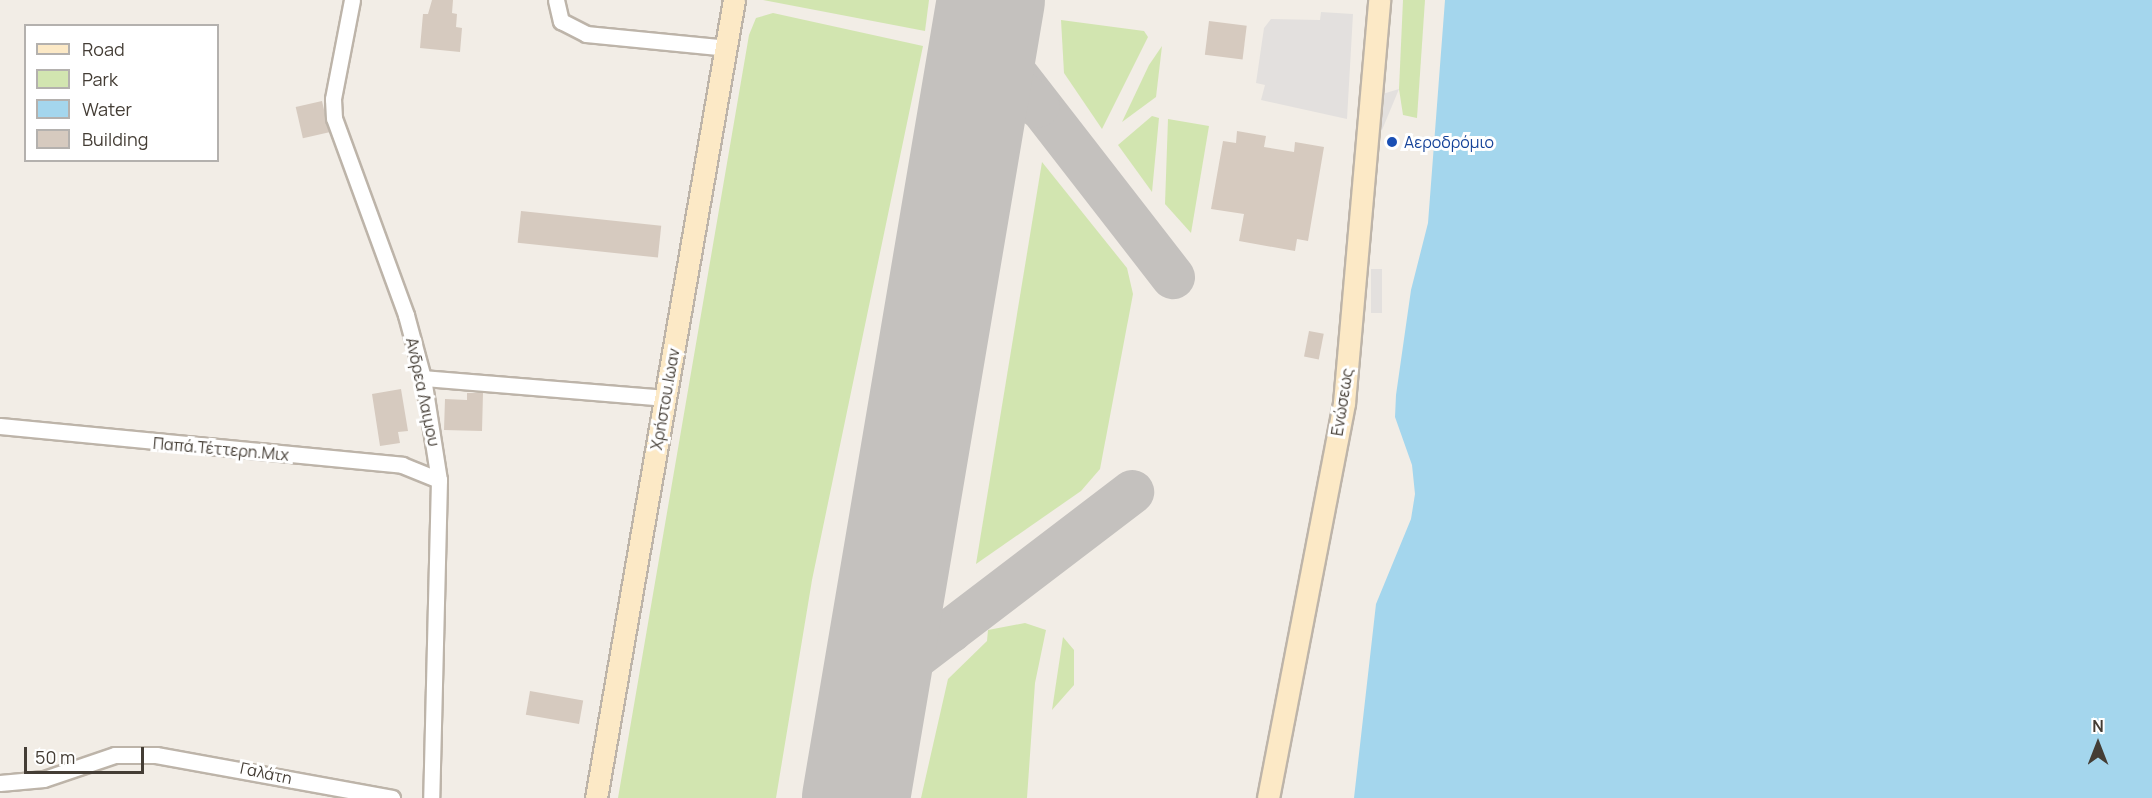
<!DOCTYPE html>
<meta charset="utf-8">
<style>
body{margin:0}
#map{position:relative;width:2152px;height:798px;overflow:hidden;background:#f2ede6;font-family:Manrope,sans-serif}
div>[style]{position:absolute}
.green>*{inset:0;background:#d2e5b0}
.parking>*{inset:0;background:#e3e0de;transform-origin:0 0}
.water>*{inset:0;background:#a4d6ed}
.taxiway>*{height:44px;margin:-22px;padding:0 22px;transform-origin:22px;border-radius:22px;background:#c4c1be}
.runway>*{height:108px;margin:-54px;padding:0 54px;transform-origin:54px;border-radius:54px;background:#c4c1be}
.building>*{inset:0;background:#d6cabf;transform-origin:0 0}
.roads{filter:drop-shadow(2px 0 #bdb4a9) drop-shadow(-2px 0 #bdb4a9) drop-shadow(0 2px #bdb4a9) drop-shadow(0 -2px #bdb4a9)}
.street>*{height:15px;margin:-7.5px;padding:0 7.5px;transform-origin:7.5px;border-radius:7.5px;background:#fff}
.secondary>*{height:21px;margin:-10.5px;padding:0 10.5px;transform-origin:10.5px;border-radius:10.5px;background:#fce9c6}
.dots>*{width:16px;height:16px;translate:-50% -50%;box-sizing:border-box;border:3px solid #fff;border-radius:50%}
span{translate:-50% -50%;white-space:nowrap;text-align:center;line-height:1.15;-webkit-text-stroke:6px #fff;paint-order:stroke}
.transit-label{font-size:16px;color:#164399}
.left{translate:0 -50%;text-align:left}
.street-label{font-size:16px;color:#443d35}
.legend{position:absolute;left:24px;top:24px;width:195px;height:138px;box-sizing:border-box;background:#fff;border:2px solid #b4b1ae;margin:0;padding:8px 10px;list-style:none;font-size:18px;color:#443d35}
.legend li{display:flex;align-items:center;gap:12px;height:30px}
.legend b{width:30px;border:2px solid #b4b1ae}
.north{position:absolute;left:2068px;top:714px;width:60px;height:60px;-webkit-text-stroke:4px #fff;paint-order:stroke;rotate:0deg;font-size:16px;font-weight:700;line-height:24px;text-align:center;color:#443d35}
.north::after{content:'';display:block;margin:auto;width:21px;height:27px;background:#443d35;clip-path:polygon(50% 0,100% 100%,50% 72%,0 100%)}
.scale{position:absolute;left:24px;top:747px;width:120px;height:27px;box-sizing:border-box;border:3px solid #443d35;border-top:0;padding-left:8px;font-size:18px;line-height:21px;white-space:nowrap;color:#443d35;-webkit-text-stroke:4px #fff;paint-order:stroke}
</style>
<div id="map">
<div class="green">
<div style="clip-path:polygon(763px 0,929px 0,925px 31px)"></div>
<div style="clip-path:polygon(1403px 0,1425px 0,1417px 118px,1403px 115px,1399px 89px)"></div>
<div style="clip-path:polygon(773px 13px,923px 46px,812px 580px,776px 798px,618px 798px,749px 35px,756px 18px)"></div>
<div style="clip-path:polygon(1061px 20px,1144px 31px,1148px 37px,1102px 129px,1064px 73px)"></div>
<div style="clip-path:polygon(1162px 46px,1156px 97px,1122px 122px,1149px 65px)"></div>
<div style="clip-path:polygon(1152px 116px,1159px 118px,1152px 192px,1118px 145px)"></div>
<div style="clip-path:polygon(1168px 119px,1209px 126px,1191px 233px,1165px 204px)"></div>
<div style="clip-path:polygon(1042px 162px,1127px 268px,1133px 294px,1100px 469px,1081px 491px,976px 564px)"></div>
<div style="clip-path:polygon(1025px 623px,1046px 630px,1035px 683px,1027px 798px,921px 798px,948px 679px,987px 641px,988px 630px)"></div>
<div style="clip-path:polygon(1063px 637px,1074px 650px,1074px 685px,1052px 710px)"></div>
</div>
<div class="parking">
<div style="clip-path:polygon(1321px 12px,1353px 14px,1347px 119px,1261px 100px,1265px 85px,1256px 83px,1264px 28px,1271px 19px,1320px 20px)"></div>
<div style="clip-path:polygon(1399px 89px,1382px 130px,1374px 129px,1376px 96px)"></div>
<div style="left:1371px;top:269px;width:11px;height:44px"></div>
</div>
<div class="water">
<div style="clip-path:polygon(1445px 0,2152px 0,2152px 798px,1354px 798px,1376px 604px,1411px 519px,1415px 494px,1412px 465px,1395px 417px,1396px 395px,1411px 290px,1428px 223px)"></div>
</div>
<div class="taxiway">
<div style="left:990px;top:4px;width:38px;rotate:83deg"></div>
<div style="left:995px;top:42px;width:29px;rotate:59deg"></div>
<div style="left:1010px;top:67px;width:266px;rotate:52.2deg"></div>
<div style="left:972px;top:108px;width:24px;rotate:-35deg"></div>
<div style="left:992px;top:94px;width:15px;rotate:-11deg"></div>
<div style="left:1007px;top:91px;width:14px;rotate:8deg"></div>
<div style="left:1021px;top:93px;width:21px;rotate:37deg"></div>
<div style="left:890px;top:596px;width:20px;rotate:90deg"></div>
<div style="left:890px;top:616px;width:24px;rotate:54deg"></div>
<div style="left:904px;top:635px;width:17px;rotate:21deg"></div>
<div style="left:920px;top:641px;width:32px;rotate:-18deg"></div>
<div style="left:872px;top:700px;width:42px;rotate:-47.9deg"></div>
<div style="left:900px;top:669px;width:292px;rotate:-37.3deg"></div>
</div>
<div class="runway">
<div style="left:856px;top:798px;width:809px;rotate:-80.4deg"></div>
</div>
<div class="building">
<div style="clip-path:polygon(432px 0,453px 0,452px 13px,457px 14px,456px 27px,462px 28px,460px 52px,420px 48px,423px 14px,428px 14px)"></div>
<div style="left:1209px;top:21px;width:38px;height:34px;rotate:7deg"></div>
<div style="left:322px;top:101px;width:32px;height:27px;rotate:77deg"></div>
<div style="clip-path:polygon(1237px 131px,1266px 136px,1264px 147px,1294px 152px,1295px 142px,1324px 147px,1308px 241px,1297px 239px,1295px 251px,1239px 241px,1244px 214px,1211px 209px,1223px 141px,1236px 143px)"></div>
<div style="left:521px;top:211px;width:141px;height:32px;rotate:6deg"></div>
<div style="left:1309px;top:331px;width:15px;height:26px;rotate:11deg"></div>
<div style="clip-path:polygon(401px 389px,408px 431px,398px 432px,400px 443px,380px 446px,372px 394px)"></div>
<div style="clip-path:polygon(467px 393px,483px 393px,482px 431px,444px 430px,445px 399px,467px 400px)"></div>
<div style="left:530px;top:691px;width:54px;height:24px;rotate:10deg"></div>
</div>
<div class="roads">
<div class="street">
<div style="left:352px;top:0;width:101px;rotate:100.9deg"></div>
<div style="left:333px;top:99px;width:19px;rotate:87deg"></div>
<div style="left:334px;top:118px;width:210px;rotate:69.9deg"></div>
<div style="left:406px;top:315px;width:65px;rotate:74.9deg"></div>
<div style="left:423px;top:378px;width:103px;rotate:81.1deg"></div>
<div style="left:439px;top:480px;width:318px;rotate:91.4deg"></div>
<div style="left:556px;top:0;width:22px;rotate:77deg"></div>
<div style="left:561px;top:21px;width:28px;rotate:27deg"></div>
<div style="left:586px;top:34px;width:143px;rotate:5.6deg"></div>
<div style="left:423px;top:378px;width:243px;rotate:4.7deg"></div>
<div style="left:0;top:426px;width:404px;rotate:5.5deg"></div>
<div style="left:402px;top:465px;width:40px;rotate:22deg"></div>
<div style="left:0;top:783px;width:44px;rotate:-5.2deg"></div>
<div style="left:44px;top:779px;width:75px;rotate:-18.7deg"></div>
<div style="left:115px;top:755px;width:41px"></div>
<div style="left:156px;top:755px;width:240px;rotate:10.3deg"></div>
</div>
<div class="secondary">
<div style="left:596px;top:798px;width:810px;rotate:-80.19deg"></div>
<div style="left:1268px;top:798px;width:402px;rotate:-79.1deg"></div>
<div style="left:1344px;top:403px;width:405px;rotate:-85deg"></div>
</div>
</div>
<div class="dots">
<div style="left:1392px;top:142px;background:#1a4fb4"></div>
</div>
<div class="transit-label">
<span class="left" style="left:1404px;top:142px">Αεροδρόμιο</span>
</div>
<div class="street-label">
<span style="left:423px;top:392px;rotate:78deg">Ανδρεα Λαιμου</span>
<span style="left:665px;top:399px;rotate:-80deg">Χρήστου.Ιωαν</span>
<span style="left:1342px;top:402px;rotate:-81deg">Ενώσεως</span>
<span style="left:221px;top:449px;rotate:5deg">Παπά.Τέττερη.Μιχ</span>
<span style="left:266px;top:773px;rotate:12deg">Γαλάτη</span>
</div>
<ul class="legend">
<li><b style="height:8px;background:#fce9c6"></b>Road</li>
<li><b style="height:16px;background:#d2e5b0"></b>Park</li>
<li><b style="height:16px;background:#a4d6ed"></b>Water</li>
<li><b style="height:16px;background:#d6cabf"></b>Building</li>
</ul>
<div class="north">N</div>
<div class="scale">50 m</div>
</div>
